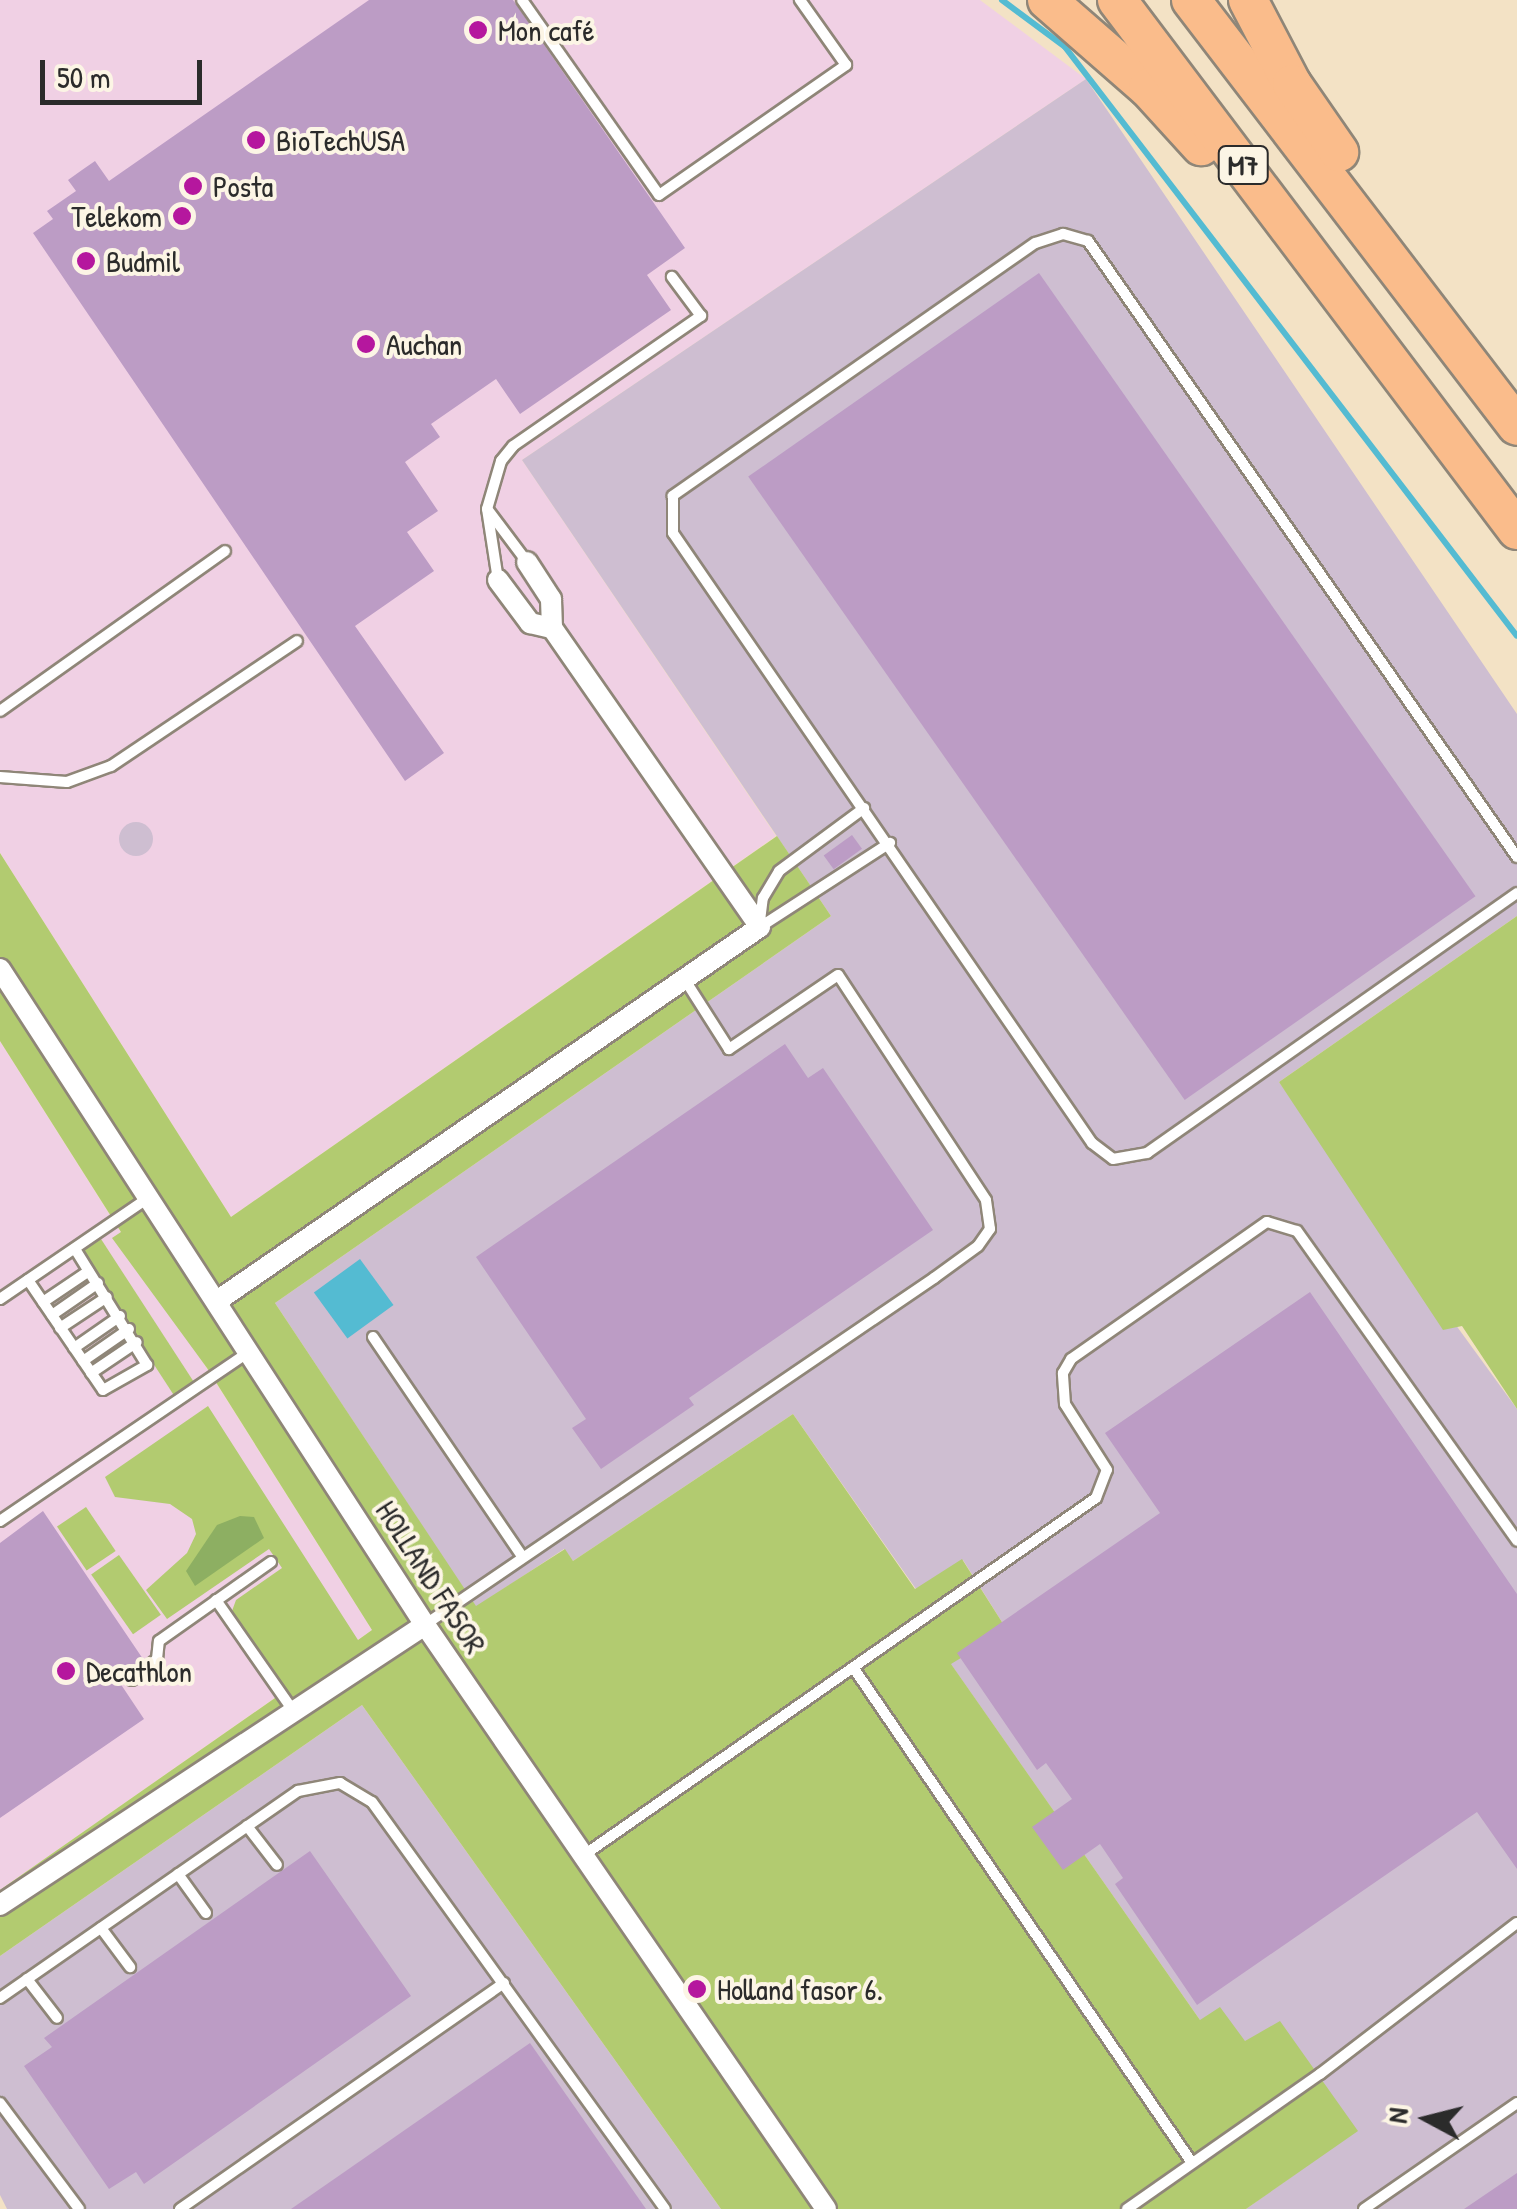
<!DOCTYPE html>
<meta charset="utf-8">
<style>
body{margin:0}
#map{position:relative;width:1517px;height:2209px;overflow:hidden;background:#f3e2c5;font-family:"Patrick Hand",sans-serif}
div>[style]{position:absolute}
.built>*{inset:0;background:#f0d0e4}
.industrial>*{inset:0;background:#cebed1}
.round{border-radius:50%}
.green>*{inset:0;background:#b2cb70;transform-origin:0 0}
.forest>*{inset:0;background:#8daf62}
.water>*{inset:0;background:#54bbd2;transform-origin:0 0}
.stream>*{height:6px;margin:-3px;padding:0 3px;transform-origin:3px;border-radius:3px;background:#54bbd2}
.building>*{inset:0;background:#bc9cc5;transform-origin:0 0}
.roads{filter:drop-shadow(2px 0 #8f8678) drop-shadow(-2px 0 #8f8678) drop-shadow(0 2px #8f8678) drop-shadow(0 -2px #8f8678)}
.service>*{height:10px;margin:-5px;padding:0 5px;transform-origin:5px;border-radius:5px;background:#fff}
.minor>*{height:20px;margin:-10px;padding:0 10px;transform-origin:10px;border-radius:10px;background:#fff}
.motorway>*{height:38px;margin:-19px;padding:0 19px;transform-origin:19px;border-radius:19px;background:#fabc8b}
.dots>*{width:28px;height:28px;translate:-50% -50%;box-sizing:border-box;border:5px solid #fcf5e5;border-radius:50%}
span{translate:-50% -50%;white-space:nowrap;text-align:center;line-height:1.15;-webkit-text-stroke:8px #fcf5e5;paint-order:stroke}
.shield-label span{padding:2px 8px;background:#fcf5e5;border:2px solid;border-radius:8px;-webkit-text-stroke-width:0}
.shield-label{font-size:28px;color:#2b2b2b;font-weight:700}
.poi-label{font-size:30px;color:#2b2b2b}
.left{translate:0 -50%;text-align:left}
.right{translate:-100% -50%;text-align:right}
.street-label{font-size:30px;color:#2b2b2b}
.north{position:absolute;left:1377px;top:2069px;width:100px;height:100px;-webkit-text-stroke:8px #fcf5e5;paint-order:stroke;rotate:277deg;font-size:28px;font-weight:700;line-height:40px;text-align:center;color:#2b2b2b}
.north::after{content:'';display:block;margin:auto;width:35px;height:45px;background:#2b2b2b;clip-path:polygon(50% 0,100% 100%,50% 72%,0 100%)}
.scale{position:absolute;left:40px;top:60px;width:162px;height:45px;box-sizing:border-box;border:5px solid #2b2b2b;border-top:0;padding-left:12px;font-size:30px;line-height:35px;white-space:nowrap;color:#2b2b2b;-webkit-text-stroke:8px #fcf5e5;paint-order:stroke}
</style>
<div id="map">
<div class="built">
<div style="clip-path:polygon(0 0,980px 0,1086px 79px,522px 460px,776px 836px,231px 1217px,0 853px)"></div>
<div style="clip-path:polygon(0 1041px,372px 1630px,0 1890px)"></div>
</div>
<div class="industrial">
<div style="clip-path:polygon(1086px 79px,1517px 714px,1517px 916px,1279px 1082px,1517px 1409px,1517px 2209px,1246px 2209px,1357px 2130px,1245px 2041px,1200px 2020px,950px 1663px,1007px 1630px,963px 1560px,916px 1589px,793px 1414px,573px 1561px,564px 1549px,476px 1607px,275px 1303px,831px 916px,522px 460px)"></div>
<div class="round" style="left:119px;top:822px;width:34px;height:34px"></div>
<div style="clip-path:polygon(362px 1705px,721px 2209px,7px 2209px,0 2195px,0 1956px)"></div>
</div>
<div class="green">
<div style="clip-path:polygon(777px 836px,831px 916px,275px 1303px,476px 1606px,565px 1549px,573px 1561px,793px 1414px,915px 1589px,962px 1559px,1007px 1630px,951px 1664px,1200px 2020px,1220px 2007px,1245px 2041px,1280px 2021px,1358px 2131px,1246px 2209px,721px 2209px,362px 1705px,0 1956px,0 1890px,285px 1691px,232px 1611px,236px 1600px,282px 1568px,269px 1549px,167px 1619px,146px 1590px,187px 1553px,196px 1534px,192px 1519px,170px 1504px,115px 1497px,105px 1477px,208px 1406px,358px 1640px,372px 1630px,207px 1368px,112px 1238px,121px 1232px,0 1041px,0 853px,231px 1217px)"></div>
<div style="clip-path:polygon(1517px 916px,1517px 1409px,1462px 1326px,1443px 1330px,1279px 1082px)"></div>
<div style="left:101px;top:1239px;width:172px;height:24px;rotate:57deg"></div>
<div style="left:86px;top:1507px;width:53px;height:35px;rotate:56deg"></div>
<div style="left:119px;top:1555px;width:73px;height:34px;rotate:55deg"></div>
</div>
<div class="forest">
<div style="clip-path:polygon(240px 1516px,254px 1517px,264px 1538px,195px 1586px,186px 1571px,217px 1525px)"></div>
</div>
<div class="water">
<div style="left:360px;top:1259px;width:57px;height:57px;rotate:54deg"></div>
</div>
<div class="stream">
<div style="left:1002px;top:0;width:79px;rotate:36.7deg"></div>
<div style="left:1065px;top:47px;width:742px;rotate:52.5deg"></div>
</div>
<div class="building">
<div style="clip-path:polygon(369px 0,513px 0,685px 248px,647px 275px,671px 310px,520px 414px,496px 379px,431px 424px,440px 437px,405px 462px,438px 511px,407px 532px,434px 571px,355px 626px,444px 753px,405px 781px,33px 233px,53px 219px,47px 211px,76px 191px,68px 180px,82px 170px,95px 161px,109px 181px)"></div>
<div style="left:1039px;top:273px;width:761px;height:355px;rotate:55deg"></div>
<div style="left:852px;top:835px;width:17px;height:35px;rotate:54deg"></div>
<div style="clip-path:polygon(785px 1044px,808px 1078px,823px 1068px,933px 1230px,689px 1398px,694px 1405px,601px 1469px,572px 1428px,586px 1419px,476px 1257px)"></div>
<div style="clip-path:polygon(1310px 1292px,1517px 1594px,1517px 1869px,1477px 1812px,1197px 2005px,1115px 1884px,1123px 1878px,1100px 1844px,1063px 1870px,1032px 1827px,1072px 1799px,1046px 1763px,1037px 1770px,957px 1653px,1160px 1513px,1105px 1433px)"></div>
<div style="clip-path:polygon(43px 1511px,143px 1659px,118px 1680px,144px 1719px,0 1818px,0 1543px)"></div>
<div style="clip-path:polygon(310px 1851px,411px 1996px,144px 2184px,136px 2172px,109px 2189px,24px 2066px,52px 2047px,44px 2038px)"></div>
<div style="clip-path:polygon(530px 2043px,646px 2209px,291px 2209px)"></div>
<div style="clip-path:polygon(1517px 2173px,1517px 2209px,1464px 2209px)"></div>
</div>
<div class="roads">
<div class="service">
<div style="left:522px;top:0;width:238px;rotate:54.9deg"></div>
<div style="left:659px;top:195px;width:228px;rotate:-34.8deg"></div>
<div style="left:846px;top:65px;width:80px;rotate:-125.3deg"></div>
<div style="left:488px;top:510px;width:65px;rotate:53.1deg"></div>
<div style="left:498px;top:580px;width:72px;rotate:-98.8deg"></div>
<div style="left:487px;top:509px;width:50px;rotate:-73.7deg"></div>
<div style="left:501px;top:461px;width:19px;rotate:-51deg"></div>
<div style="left:513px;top:446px;width:229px;rotate:-34.7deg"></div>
<div style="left:701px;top:316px;width:49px;rotate:-126.6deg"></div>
<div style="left:0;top:711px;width:276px;rotate:-35.4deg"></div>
<div style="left:0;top:777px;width:67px;rotate:4.3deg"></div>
<div style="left:67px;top:782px;width:47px;rotate:-20deg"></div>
<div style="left:111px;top:766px;width:224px;rotate:-33.9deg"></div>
<div style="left:1517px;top:857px;width:751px;rotate:-124.85deg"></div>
<div style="left:1088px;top:241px;width:26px;rotate:-164deg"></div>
<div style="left:1063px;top:234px;width:29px;rotate:162deg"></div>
<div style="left:1035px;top:243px;width:442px;rotate:145.1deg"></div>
<div style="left:673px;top:496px;width:37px;rotate:90deg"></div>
<div style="left:673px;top:533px;width:740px;rotate:55.52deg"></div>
<div style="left:1092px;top:1143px;width:26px;rotate:37deg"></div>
<div style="left:1113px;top:1159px;width:35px;rotate:-10deg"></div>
<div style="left:1147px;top:1153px;width:452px;rotate:-35.1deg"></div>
<div style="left:760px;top:921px;width:23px;rotate:-83deg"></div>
<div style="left:763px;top:898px;width:31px;rotate:-59deg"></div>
<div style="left:779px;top:871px;width:106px;rotate:-36.5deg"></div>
<div style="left:760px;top:927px;width:155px;rotate:-32.9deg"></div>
<div style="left:28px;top:1280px;width:133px;rotate:55.7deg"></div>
<div style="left:103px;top:1390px;width:51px;rotate:-29.6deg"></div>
<div style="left:147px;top:1365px;width:137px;rotate:-121.8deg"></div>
<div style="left:0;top:1299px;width:179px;rotate:-34.3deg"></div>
<div style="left:43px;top:1302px;width:55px;rotate:-34deg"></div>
<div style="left:52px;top:1315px;width:56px;rotate:-34.8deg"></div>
<div style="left:60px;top:1328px;width:56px;rotate:-33.4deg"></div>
<div style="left:373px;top:1337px;width:265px;rotate:55.8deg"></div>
<div style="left:74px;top:1348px;width:56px;rotate:-34.8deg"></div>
<div style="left:83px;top:1361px;width:56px;rotate:-34.8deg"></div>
<div style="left:91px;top:1373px;width:55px;rotate:-34deg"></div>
<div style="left:0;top:1521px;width:301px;rotate:-34.2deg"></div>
<div style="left:216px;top:1600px;width:136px;rotate:55.1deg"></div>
<div style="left:426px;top:1624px;width:615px;rotate:-34.26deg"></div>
<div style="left:934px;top:1278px;width:54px;rotate:-36deg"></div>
<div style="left:978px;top:1246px;width:21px;rotate:-55deg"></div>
<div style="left:990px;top:1229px;width:29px;rotate:-98deg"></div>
<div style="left:986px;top:1200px;width:269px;rotate:-123.3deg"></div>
<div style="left:838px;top:975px;width:132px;rotate:145.8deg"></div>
<div style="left:729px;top:1049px;width:82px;rotate:-122.5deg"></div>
<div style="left:855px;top:1670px;width:597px;rotate:55.64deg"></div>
<div style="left:132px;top:1680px;width:33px;rotate:-40deg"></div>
<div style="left:157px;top:1659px;width:18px;rotate:-84deg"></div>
<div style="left:159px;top:1641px;width:137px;rotate:-35.2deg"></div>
<div style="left:247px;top:1826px;width:49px;rotate:52.4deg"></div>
<div style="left:584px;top:1855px;width:624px;rotate:-34.89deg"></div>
<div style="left:1096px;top:1498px;width:30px;rotate:-69deg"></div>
<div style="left:1107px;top:1470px;width:78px;rotate:-122.5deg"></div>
<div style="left:1065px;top:1404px;width:31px;rotate:-94deg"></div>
<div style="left:1063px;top:1373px;width:16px;rotate:-60deg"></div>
<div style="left:1071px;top:1359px;width:239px;rotate:-35deg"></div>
<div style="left:1267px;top:1222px;width:31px;rotate:17deg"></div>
<div style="left:1297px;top:1231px;width:380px;rotate:54.6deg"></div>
<div style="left:178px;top:1874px;width:48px;rotate:54.3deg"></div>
<div style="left:101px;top:1928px;width:49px;rotate:53.4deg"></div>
<div style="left:27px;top:1979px;width:49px;rotate:52.4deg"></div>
<div style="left:0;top:1998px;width:363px;rotate:-34.8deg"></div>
<div style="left:298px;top:1791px;width:43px;rotate:-10.8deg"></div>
<div style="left:340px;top:1783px;width:37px;rotate:31deg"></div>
<div style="left:372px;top:1802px;width:501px;rotate:54.25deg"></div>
<div style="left:0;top:2103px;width:132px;rotate:53.3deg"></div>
<div style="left:180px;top:2209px;width:395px;rotate:-34.9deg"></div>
<div style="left:1127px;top:2209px;width:236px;rotate:-35deg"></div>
<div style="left:1320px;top:2074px;width:248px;rotate:-37.5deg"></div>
<div style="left:1364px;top:2209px;width:186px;rotate:-34.7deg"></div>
</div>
<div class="minor">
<div style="left:498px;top:580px;width:54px;rotate:53.3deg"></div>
<div style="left:530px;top:623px;width:23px;rotate:13deg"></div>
<div style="left:0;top:969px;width:782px;rotate:57.06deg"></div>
<div style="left:425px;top:1625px;width:708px;rotate:55.52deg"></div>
<div style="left:217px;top:1301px;width:659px;rotate:-34.56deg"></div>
<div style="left:760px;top:927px;width:364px;rotate:-124.8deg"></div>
<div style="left:552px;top:628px;width:29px;rotate:-92deg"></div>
<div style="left:551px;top:599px;width:44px;rotate:-123deg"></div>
<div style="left:0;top:1905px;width:509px;rotate:-33.38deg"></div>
</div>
<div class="motorway">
<div style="left:1047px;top:0;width:134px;rotate:41.1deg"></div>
<div style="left:1148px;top:88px;width:79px;rotate:47.6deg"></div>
<div style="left:1117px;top:0;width:664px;rotate:52.96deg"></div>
<div style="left:1191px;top:0;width:536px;rotate:52.57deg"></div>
<div style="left:1248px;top:0;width:95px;rotate:62.4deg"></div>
<div style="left:1292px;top:84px;width:83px;rotate:55.3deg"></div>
</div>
</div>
<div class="dots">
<div style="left:478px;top:30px;background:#b5179e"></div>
<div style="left:256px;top:140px;background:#b5179e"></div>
<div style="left:193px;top:186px;background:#b5179e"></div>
<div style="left:182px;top:216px;background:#b5179e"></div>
<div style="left:86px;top:261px;background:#b5179e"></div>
<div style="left:366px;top:344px;background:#b5179e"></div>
<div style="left:66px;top:1671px;background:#b5179e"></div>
<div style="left:697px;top:1989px;background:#b5179e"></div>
</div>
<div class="shield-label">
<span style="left:1243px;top:165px">M7</span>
</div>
<div class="poi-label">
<span class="left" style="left:498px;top:30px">Mon café</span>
<span class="left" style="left:276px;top:140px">BioTechUSA</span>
<span class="left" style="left:213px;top:186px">Posta</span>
<span class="right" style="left:162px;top:216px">Telekom</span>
<span class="left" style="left:106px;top:261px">Budmil</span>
<span class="left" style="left:386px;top:344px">Auchan</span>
<span class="left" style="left:86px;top:1671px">Decathlon</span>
<span class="left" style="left:717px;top:1989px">Holland fasor 6.</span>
</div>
<div class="street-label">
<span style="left:431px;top:1577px;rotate:57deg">HOLLAND FASOR</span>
</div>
<div class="north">N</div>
<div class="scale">50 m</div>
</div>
